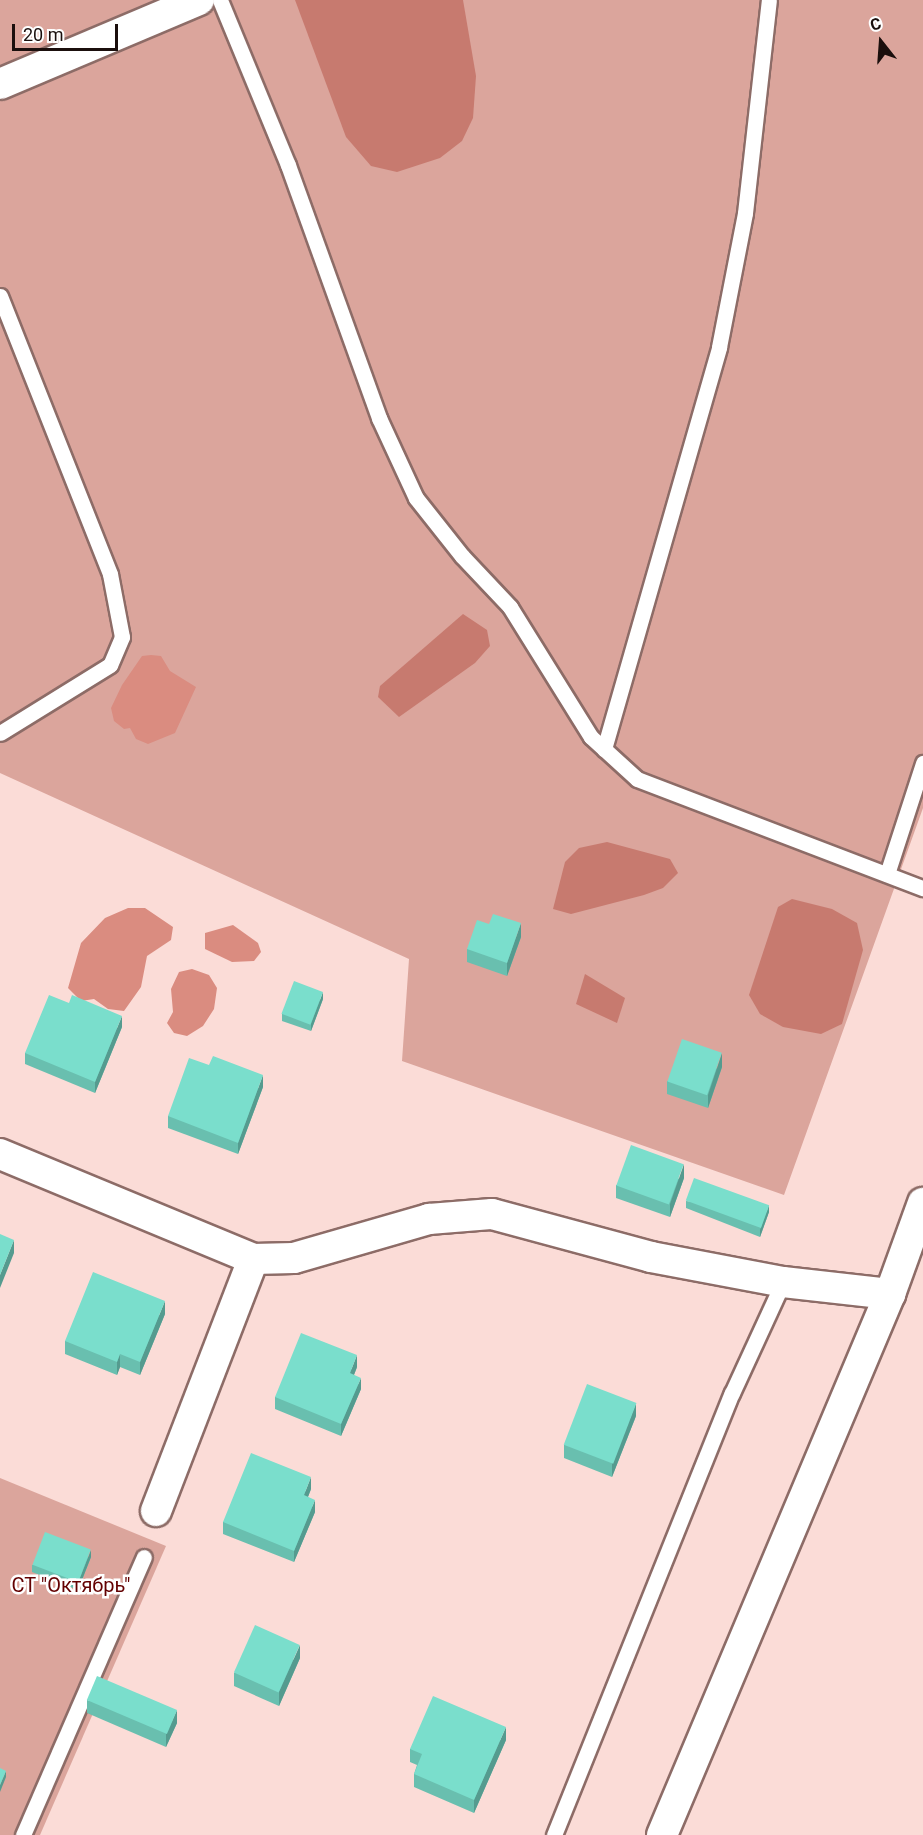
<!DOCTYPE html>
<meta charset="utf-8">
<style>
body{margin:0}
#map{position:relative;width:923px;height:1835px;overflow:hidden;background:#fbdcd7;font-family:Roboto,sans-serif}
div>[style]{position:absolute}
.green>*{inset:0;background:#dba59c}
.forest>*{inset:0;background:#da8c80}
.water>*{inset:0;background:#c77a6f}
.roads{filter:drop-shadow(2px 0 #8d6c67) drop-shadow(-2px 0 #8d6c67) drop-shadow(0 2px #8d6c67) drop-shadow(0 -2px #8d6c67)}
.lane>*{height:15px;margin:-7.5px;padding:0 7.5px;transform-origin:7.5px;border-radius:7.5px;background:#fff}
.street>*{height:30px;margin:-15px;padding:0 15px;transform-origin:15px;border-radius:15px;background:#fff}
.wall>*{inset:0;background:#69bfaf}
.shaded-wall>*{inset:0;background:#559b8f}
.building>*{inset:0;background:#7adecc;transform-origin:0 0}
span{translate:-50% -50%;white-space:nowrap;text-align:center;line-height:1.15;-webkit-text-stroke:5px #fff;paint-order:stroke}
.park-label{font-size:20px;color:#630001}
.north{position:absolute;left:851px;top:12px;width:60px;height:60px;-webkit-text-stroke:4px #fff;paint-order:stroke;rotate:343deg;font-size:16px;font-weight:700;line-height:24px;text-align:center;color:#1b0f0d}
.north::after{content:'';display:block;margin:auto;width:21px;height:27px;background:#1b0f0d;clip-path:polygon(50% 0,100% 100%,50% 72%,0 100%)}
.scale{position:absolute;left:12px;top:24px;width:106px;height:27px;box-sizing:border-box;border:3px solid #1b0f0d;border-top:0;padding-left:8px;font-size:18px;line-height:21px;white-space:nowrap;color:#1b0f0d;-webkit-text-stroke:4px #fff;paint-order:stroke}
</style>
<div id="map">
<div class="green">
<div style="clip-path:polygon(0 0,923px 0,923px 808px,784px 1195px,402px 1061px,409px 959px,0 773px)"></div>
<div style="clip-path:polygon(0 1478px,166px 1546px,40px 1835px,0 1835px)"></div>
</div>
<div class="forest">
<div style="clip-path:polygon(151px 655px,161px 656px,170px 671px,196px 687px,175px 733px,148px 744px,136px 739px,130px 728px,124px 729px,114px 721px,111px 708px,122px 685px,142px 656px)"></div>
<div style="clip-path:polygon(128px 908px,145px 908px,173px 927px,171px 940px,147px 956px,141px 987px,124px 1011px,108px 1009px,94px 999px,81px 1001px,68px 988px,81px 943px,105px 918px)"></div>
<div style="clip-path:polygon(233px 925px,258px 943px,261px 952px,254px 961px,232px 962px,205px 949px,205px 933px)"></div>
<div style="clip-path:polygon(192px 969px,209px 975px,217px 988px,214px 1009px,203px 1026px,187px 1036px,174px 1033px,167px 1023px,173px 1012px,171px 989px,179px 972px)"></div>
</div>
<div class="water">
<div style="clip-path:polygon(295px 0,463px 0,476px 76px,473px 118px,462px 141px,440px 158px,397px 172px,371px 166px,346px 137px)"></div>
<div style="clip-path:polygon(463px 614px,487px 630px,490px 646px,475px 663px,399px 717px,378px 697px,380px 686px)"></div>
<div style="clip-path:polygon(607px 842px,670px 859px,678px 873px,663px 888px,644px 895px,571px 914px,553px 909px,565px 862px,579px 848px)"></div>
<div style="clip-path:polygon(792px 899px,832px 909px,857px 923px,863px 950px,842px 1024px,821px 1034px,783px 1027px,760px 1014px,749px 995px,778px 907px)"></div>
<div style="clip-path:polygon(585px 974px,625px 998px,617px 1023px,576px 1004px)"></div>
</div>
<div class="roads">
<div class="lane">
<div style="left:220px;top:0;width:178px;rotate:67.6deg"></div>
<div style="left:288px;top:165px;width:269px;rotate:70.2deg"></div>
<div style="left:379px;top:418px;width:88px;rotate:65.2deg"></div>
<div style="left:416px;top:498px;width:74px;rotate:51.6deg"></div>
<div style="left:462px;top:556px;width:70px;rotate:46.7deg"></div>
<div style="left:510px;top:607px;width:153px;rotate:58.1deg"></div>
<div style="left:591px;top:737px;width:62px;rotate:42.4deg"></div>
<div style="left:637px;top:779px;width:306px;rotate:20.9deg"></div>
<div style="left:0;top:296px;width:299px;rotate:68.4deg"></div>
<div style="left:110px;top:574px;width:64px;rotate:79.2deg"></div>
<div style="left:122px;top:637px;width:30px;rotate:113deg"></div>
<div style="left:110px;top:665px;width:129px;rotate:148.3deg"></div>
<div style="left:604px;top:749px;width:418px;rotate:-74deg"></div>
<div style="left:719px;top:347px;width:136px;rotate:-79deg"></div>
<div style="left:745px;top:213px;width:214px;rotate:-83.6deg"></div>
<div style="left:887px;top:874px;width:117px;rotate:-72deg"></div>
<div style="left:23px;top:1835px;width:303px;rotate:-66.5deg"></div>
<div style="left:554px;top:1835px;width:476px;rotate:-68.1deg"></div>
<div style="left:732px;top:1393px;width:122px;rotate:-65.3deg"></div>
</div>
<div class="street">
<div style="left:0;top:84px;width:216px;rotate:-22.9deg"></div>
<div style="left:0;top:1154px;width:274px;rotate:22.5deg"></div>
<div style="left:253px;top:1259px;width:41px;rotate:-1.4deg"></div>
<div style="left:294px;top:1258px;width:141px;rotate:-16.1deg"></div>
<div style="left:429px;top:1219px;width:63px;rotate:-4.5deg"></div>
<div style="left:492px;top:1214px;width:165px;rotate:15.1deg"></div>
<div style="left:651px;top:1257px;width:134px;rotate:10.7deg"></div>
<div style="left:783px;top:1282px;width:108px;rotate:6.4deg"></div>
<div style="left:156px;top:1511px;width:270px;rotate:-68.9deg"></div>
<div style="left:662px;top:1835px;width:587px;rotate:-67.15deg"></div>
<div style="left:890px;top:1294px;width:97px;rotate:-70.1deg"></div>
</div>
</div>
<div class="wall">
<div style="clip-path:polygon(521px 937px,507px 976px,467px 962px,467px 949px)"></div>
<div style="clip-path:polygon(323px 999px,311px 1031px,282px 1021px,282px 1014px)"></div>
<div style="clip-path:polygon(122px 1027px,95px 1093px,25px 1064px,25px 1053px)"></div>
<div style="clip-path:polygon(722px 1067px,708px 1108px,667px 1094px,667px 1081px)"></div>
<div style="clip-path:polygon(263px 1087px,238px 1154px,168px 1128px,168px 1116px)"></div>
<div style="clip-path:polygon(684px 1178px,670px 1217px,616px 1198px,616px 1185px)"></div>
<div style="clip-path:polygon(686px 1201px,769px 1212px,760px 1237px,686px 1208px)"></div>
<div style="clip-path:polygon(165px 1314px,140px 1375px,120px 1367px,117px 1375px,65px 1354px,65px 1341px)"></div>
<div style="clip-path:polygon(357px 1367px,354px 1375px,361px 1389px,341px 1436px,275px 1409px,275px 1397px)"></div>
<div style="clip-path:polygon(636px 1416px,612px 1477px,564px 1458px,564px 1445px)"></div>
<div style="clip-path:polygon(311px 1489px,308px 1497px,315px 1512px,294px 1562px,223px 1534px,223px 1522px)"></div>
<div style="clip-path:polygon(91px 1557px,78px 1590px,32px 1572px,32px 1565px)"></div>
<div style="clip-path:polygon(300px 1658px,279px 1706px,234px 1686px,234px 1673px)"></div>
<div style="clip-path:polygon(87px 1700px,177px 1723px,166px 1747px,87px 1713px)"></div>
<div style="clip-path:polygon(506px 1740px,474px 1813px,414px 1787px,414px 1774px,417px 1765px,410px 1762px,410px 1749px)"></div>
</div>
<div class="shaded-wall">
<div style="clip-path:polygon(521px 923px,521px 937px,507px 976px,507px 963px)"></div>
<div style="clip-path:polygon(323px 992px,323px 999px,311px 1031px,311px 1024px)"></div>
<div style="clip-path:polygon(122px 1016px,122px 1027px,95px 1093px,95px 1082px)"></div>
<div style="clip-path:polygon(722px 1053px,722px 1067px,708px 1108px,708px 1095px)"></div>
<div style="clip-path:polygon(263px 1075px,263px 1087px,238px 1154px,238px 1143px)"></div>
<div style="clip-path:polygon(684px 1164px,684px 1178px,670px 1217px,670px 1204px)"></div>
<div style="clip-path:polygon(769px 1205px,769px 1212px,760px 1237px,760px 1230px)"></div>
<div style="clip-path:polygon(14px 1240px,14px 1253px,0 1288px,0 1275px)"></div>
<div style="clip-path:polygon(165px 1301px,165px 1314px,140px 1375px,140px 1362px)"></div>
<div style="clip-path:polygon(120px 1354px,120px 1367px,117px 1375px,117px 1362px)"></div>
<div style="clip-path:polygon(357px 1355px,357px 1367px,350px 1385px,350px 1373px)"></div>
<div style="clip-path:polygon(361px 1378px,361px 1389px,341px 1436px,341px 1424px)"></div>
<div style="clip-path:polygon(636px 1403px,636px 1416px,612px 1477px,612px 1464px)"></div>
<div style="clip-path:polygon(311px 1477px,311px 1489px,304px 1507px,304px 1495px)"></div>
<div style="clip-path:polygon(315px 1500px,315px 1512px,294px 1562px,294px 1551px)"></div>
<div style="clip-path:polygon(91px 1550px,91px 1557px,78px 1590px,78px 1583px)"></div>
<div style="clip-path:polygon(300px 1645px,300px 1658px,279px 1706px,279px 1692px)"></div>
<div style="clip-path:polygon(177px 1710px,177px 1723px,166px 1747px,166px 1734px)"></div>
<div style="clip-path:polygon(506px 1727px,506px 1740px,474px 1813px,474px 1800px)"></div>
<div style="clip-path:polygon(6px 1771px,6px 1777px,0 1792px,0 1785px)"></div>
</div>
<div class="building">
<div style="clip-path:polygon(493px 914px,521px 923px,507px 963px,467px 949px,477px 920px,489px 924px)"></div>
<div style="left:294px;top:981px;width:31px;height:35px;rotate:21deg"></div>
<div style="clip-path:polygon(49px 995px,69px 1003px,72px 995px,122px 1016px,95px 1082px,25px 1053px)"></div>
<div style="left:682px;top:1039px;width:42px;height:45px;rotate:19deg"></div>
<div style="clip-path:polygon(213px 1056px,263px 1075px,238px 1143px,168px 1116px,189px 1058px,209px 1065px)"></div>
<div style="left:631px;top:1145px;width:56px;height:43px;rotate:20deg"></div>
<div style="left:694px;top:1178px;width:80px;height:24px;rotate:20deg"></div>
<div style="clip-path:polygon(0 1234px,14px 1240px,0 1275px)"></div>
<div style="clip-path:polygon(93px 1272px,165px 1301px,140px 1362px,120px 1354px,117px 1362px,65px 1341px)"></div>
<div style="clip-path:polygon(301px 1333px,357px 1355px,350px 1373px,361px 1378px,341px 1424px,275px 1397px)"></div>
<div style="left:587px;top:1384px;width:53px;height:65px;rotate:21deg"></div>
<div style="clip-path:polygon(251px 1453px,311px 1477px,304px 1495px,315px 1500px,294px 1551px,223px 1522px)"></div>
<div style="left:45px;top:1532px;width:49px;height:35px;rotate:21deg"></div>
<div style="left:255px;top:1625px;width:49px;height:52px;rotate:24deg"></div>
<div style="left:97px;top:1676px;width:87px;height:26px;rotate:23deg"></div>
<div style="clip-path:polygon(433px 1696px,506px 1727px,474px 1800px,414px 1774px,422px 1754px,410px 1749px)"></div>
<div style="clip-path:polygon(0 1768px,6px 1771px,0 1785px)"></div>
</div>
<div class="park-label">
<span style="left:71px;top:1585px">СТ "Октябрь"</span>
</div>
<div class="north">С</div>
<div class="scale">20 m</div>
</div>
